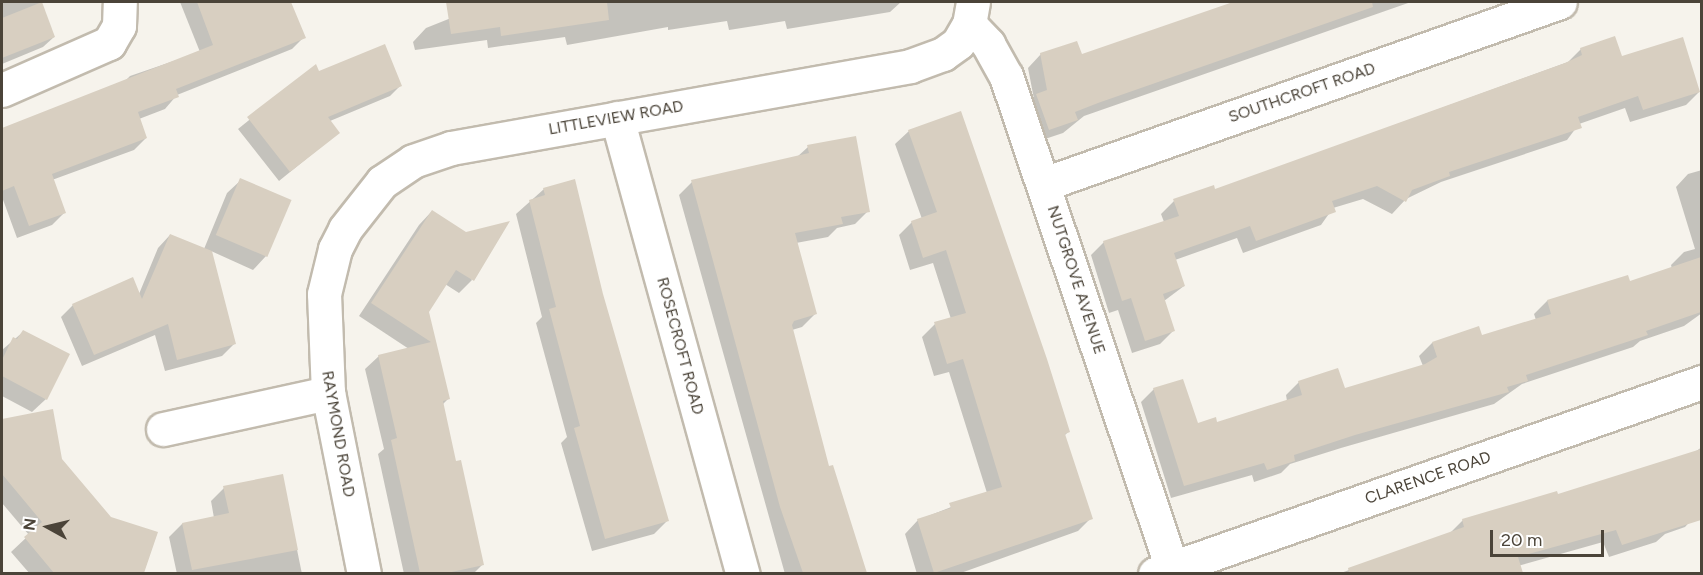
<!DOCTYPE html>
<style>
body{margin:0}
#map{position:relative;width:1703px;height:575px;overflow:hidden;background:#f6f3ec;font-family:Figtree,sans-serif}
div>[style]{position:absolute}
.shadow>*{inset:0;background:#0003}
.building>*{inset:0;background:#d8cfc1;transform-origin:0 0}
.roads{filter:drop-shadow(2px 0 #c2bbae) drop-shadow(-2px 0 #c2bbae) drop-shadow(0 2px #c2bbae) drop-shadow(0 -2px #c2bbae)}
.street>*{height:33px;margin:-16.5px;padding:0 16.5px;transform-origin:16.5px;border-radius:16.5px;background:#fff}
span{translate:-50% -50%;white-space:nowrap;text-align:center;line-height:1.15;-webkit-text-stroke:5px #fff;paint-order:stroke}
.street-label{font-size:16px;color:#4b4439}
.frame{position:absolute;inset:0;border:3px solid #4b4439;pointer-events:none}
.north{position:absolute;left:18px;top:497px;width:60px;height:60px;-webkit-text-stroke:4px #fff;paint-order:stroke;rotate:278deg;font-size:16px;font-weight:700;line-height:24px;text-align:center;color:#4b4439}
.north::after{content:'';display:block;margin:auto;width:21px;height:27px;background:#4b4439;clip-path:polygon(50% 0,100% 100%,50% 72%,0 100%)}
.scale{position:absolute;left:1490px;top:530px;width:114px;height:27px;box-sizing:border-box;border:3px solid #4b4439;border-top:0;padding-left:8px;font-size:18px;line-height:21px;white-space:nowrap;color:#4b4439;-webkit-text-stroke:4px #fff;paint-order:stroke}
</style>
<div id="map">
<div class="shadow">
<div style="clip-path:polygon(2px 2px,40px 2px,54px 37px,43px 47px,2px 64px)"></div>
<div style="clip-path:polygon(180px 2px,290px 2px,304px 37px,292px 49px,177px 95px,165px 109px,139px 119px,146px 138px,134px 150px,52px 180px,64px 213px,52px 225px,17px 238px,2px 197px,2px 131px,121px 85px,130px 76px,200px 52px)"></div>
<div style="clip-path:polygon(491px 2px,901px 2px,890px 12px,787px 29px,785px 21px,729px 30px,727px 21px,668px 30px,668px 27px,567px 45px,565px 37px,488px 48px,487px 40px,415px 50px,413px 42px,426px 28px)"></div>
<div style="clip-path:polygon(1239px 2px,1411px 2px,1084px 116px,1063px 133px,1036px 142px,1024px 108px,1034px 99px,1028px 68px,1041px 54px,1081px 56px)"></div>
<div style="clip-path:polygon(1581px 49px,1621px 58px,1699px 92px,1686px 105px,1630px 122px,1625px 108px,1579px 124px,1567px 140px,1441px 182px,1406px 199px,1392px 214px,1363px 199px,1333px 208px,1321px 225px,1243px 253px,1237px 238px,1175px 260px,1184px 286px,1164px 301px,1173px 331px,1160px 344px,1132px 353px,1118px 310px,1109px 313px,1091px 255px,1104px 242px,1164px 222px,1161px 214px,1174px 201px,1214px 191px,1568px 62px)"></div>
<div style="clip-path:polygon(315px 67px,318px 73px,400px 86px,390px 96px,330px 121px,338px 133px,279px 181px,238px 129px)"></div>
<div style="clip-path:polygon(909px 131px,1068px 432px,1064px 436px,1091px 518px,1078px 531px,958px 574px,917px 574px,905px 534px,918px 520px,987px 493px,949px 372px,934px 376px,922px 337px,935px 324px,951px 319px,933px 263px,910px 270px,899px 235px,912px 222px,922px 219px,895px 144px)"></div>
<div style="clip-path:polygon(808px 147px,868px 211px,855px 224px,837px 228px,828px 237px,796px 243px,815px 314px,802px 327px,792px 330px,828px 468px,832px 467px,865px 574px,785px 574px,679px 195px,692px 182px,797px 157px)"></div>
<div style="clip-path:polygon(1702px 170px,1702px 313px,1684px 326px,1640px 341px,1633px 347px,1522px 384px,1494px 404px,1341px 448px,1290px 464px,1281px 473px,1254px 482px,1252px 475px,1171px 498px,1141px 402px,1154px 389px,1197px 425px,1216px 424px,1287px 401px,1286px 395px,1299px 382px,1344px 390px,1423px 366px,1419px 356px,1432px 343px,1481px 337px,1536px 320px,1534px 314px,1547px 301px,1627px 277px,1629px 283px,1672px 269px,1671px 265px,1684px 252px,1695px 249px,1676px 187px,1688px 174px)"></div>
<div style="clip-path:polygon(241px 180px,290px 201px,266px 256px,253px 270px,211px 251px,235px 343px,222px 356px,165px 371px,155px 335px,82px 366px,61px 317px,73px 305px,139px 294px,158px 248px,170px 235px,204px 249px,227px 193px)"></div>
<div style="clip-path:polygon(544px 189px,602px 294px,667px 521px,654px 534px,592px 551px,561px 443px,567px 437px,536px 323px,542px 317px,516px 214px)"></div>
<div style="clip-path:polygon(432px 211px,472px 280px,459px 293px,445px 284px,427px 312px,448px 399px,442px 405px,455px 463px,482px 565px,473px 574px,404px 574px,378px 454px,384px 449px,365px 369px,379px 356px,409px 349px,359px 316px,419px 225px)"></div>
<div style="clip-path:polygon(23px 332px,46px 399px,32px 412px,2px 396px,2px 350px)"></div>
<div style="clip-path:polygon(52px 411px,60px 459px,110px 518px,157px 533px,143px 574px,30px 574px,11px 552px,29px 535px,2px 503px,2px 420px)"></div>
<div style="clip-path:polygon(1702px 447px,1702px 508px,1685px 527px,1665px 534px,1656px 542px,1609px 557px,1603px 542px,1514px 567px,1507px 574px,1338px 574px,1449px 534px,1463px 520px,1557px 496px,1692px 454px)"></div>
<div style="clip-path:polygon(282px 476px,302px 574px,177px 574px,169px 537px,182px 524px,214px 518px,211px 501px,224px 488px)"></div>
</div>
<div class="building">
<div style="clip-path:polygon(42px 2px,55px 37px,2px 58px,2px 18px)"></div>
<div style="clip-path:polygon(197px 2px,291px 2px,306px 38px,176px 89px,179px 97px,138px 112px,147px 138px,52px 174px,66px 213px,29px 226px,14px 186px,2px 191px,2px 128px,213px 45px)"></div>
<div style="clip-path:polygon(446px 2px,607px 2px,609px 20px,501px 36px,500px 27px,451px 34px)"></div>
<div style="clip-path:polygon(1233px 2px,1372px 2px,1373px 7px,1098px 103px,1075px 112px,1078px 120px,1049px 130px,1036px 94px,1047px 90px,1040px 53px,1077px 41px,1082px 54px)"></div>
<div style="clip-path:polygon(1615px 36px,1622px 56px,1683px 37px,1700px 92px,1643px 110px,1638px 96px,1578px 117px,1582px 128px,1449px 172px,1450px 176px,1412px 190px,1406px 202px,1377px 186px,1332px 201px,1336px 212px,1256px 241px,1250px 226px,1174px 253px,1185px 286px,1163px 294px,1175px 331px,1145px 341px,1131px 298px,1122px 301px,1103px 241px,1179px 216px,1173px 199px,1214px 185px,1215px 189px,1565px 63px,1582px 55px,1580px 48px)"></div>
<div style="clip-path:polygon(385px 44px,402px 86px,328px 117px,340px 133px,290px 172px,247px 117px,316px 64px,319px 71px)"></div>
<div style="clip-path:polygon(961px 111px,1047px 359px,1070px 432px,1065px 434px,1093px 519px,934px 573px,917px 519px,951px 508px,949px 503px,1002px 487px,963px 359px,947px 364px,934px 322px,966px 313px,946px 250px,923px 258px,911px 221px,937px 212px,908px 130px)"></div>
<div style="clip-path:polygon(856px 136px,870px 212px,841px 217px,843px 224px,795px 233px,817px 314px,794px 321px,792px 325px,829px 466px,833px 465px,867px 573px,803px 573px,780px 507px,691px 180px,809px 153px,807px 145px)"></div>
<div style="left:240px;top:178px;width:56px;height:62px;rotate:23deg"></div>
<div style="clip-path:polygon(575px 179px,603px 294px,669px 521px,605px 539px,574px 428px,580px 426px,549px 309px,556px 307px,529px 200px,545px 195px,543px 188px)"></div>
<div style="clip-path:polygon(432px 210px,466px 232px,510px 221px,474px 281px,456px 270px,429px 312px,450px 399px,443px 401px,456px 461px,461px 460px,484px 565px,447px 573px,420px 573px,391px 440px,397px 438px,378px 355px,431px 342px,371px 303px)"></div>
<div style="clip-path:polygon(170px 234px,212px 251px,236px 344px,177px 360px,168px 324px,94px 355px,72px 304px,133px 277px,142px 299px)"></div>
<div style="clip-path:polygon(1701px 257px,1701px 312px,1646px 331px,1648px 335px,1526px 375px,1528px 381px,1507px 387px,1509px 392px,1355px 435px,1294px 455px,1295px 461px,1267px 470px,1264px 463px,1184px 486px,1153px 388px,1183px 379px,1198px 423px,1216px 417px,1217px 422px,1302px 395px,1298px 381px,1338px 368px,1345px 388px,1425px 364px,1437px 357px,1432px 342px,1479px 326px,1482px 335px,1551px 314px,1547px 300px,1628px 275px,1630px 281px)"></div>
<div style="clip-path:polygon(23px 330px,70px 354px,47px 400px,2px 376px,2px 360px,13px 337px,17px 339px)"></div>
<div style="clip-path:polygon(53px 409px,62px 459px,111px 517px,158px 532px,144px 573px,54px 573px,24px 537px,42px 522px,2px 474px,2px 419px)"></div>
<div style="clip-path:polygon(1701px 449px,1701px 520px,1622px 545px,1616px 530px,1518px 557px,1523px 573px,1349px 573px,1348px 568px,1464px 527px,1462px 519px,1557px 491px,1558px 494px)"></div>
<div style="clip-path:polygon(283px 474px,298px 550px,192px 570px,182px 523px,229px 513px,223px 486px)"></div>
</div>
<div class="roads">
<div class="street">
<div style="left:973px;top:2px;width:22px;rotate:100deg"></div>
<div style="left:969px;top:24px;width:28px;rotate:46deg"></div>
<div style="left:988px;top:44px;width:37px;rotate:61deg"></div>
<div style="left:1006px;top:76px;width:519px;rotate:71.36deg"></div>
<div style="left:2px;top:90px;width:117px;rotate:-23.7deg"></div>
<div style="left:109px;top:43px;width:20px;rotate:-60deg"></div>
<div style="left:119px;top:26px;width:24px;rotate:-88deg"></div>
<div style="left:617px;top:118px;width:473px;rotate:74.6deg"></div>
<div style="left:1044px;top:184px;width:547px;rotate:-19.43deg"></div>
<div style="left:163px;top:429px;width:169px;rotate:-12.3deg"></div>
<div style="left:364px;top:574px;width:185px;rotate:-101.2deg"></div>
<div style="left:328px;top:393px;width:99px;rotate:-92.3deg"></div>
<div style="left:324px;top:294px;width:46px;rotate:-76.3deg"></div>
<div style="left:335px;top:249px;width:22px;rotate:-63deg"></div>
<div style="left:345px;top:229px;width:60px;rotate:-51.8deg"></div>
<div style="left:382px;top:182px;width:37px;rotate:-34deg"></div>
<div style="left:413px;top:161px;width:40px;rotate:-18.9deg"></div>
<div style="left:451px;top:148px;width:466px;rotate:-10.1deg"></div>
<div style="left:910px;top:66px;width:35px;rotate:-20deg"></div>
<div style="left:943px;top:54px;width:19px;rotate:-36deg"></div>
<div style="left:958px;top:43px;width:22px;rotate:-60deg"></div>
<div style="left:1155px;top:574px;width:580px;rotate:-19.34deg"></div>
</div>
</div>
<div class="street-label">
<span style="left:1302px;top:93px;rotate:-19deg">SOUTHCROFT ROAD</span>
<span style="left:616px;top:118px;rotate:-10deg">LITTLEVIEW ROAD</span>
<span style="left:1076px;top:280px;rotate:72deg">NUTGROVE AVENUE</span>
<span style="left:680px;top:346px;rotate:75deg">ROSECROFT ROAD</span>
<span style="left:338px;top:434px;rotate:80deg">RAYMOND ROAD</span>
<span style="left:1428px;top:478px;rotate:-19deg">CLARENCE ROAD</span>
</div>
<div class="frame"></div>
<div class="north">N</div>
<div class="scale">20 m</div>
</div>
